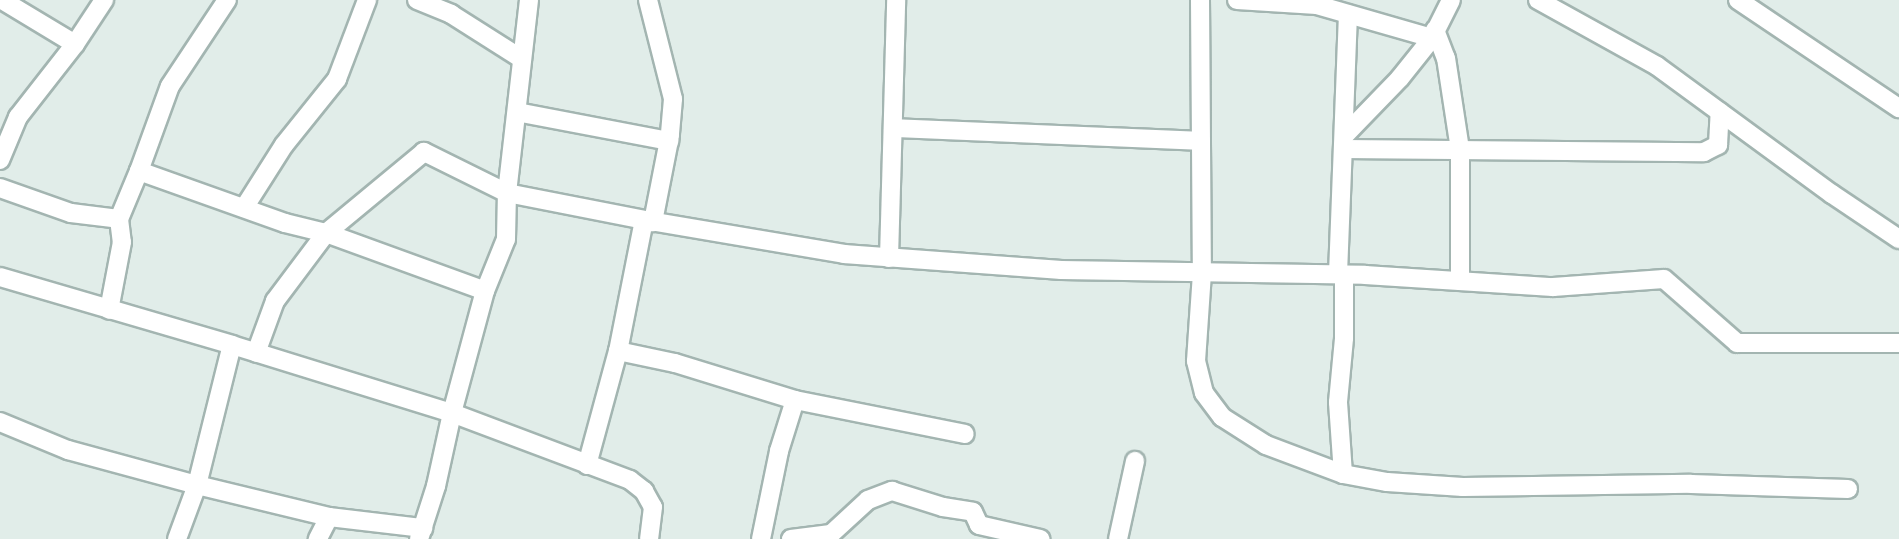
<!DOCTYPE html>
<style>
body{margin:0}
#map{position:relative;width:1899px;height:539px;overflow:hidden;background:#e1ede9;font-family:Lato,sans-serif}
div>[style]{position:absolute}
.roads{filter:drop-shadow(2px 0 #a3b5b1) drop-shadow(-2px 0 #a3b5b1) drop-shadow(0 2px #a3b5b1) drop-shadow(0 -2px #a3b5b1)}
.minor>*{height:18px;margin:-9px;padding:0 9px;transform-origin:9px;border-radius:9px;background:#fff}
span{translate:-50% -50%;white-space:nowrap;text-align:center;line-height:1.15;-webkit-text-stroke:6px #f2f9f6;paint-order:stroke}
</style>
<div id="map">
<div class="roads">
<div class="minor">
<div style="left:417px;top:0;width:37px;rotate:22deg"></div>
<div style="left:451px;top:14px;width:84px;rotate:32.4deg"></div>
<div style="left:529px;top:0;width:194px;rotate:96.5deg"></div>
<div style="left:507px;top:193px;width:140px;rotate:11.1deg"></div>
<div style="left:644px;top:220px;width:134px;rotate:101.2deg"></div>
<div style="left:618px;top:351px;width:58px;rotate:11.9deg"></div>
<div style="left:675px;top:363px;width:126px;rotate:17.1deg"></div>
<div style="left:795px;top:400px;width:173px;rotate:11.3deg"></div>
<div style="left:648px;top:0;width:102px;rotate:75.8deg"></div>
<div style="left:673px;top:99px;width:36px;rotate:95deg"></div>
<div style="left:670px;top:135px;width:89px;rotate:101.1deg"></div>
<div style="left:1200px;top:0;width:273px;rotate:89.6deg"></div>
<div style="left:1202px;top:273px;width:88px;rotate:93.9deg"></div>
<div style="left:1196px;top:361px;width:33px;rotate:76deg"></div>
<div style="left:1204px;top:393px;width:30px;rotate:53deg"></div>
<div style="left:1222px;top:417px;width:52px;rotate:32.5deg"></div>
<div style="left:1266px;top:445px;width:82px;rotate:20.6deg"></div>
<div style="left:1343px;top:474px;width:45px;rotate:10.3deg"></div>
<div style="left:1387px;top:482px;width:76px;rotate:3.8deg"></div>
<div style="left:1463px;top:487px;width:228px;rotate:-0.8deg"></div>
<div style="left:1691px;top:484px;width:157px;rotate:1.8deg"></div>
<div style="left:1237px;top:0;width:80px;rotate:3.6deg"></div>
<div style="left:1317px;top:5px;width:120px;rotate:16deg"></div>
<div style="left:1432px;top:38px;width:42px;rotate:-63.4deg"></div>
<div style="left:1538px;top:0;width:136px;rotate:29deg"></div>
<div style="left:1657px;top:66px;width:217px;rotate:36.2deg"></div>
<div style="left:1832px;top:194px;width:81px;rotate:33.9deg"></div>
<div style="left:1738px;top:0;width:194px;rotate:33.9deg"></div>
<div style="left:1435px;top:30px;width:30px;rotate:69deg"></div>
<div style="left:1446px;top:58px;width:93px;rotate:81.3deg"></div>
<div style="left:1460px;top:150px;width:131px;rotate:90deg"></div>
<div style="left:75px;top:44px;width:53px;rotate:-56.6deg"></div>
<div style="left:517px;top:112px;width:155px;rotate:10.8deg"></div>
<div style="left:893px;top:128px;width:308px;rotate:2.4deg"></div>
<div style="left:1345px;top:135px;width:79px;rotate:-46deg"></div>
<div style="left:1400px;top:78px;width:51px;rotate:-51.3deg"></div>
<div style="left:1343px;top:149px;width:361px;rotate:0.5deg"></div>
<div style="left:1704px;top:152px;width:16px;rotate:-27deg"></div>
<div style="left:1718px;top:145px;width:33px;rotate:-87deg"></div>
<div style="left:0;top:160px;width:47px;rotate:-67.3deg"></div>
<div style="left:18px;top:117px;width:93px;rotate:-52deg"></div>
<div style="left:75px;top:44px;width:85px;rotate:-148.9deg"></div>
<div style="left:139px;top:171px;width:90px;rotate:-70deg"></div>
<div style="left:170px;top:86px;width:103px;rotate:-56.5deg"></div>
<div style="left:0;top:188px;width:75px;rotate:19.4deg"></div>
<div style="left:71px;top:213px;width:48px;rotate:7.1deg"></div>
<div style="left:119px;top:219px;width:23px;rotate:83deg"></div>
<div style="left:122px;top:242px;width:69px;rotate:100.8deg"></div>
<div style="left:244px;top:208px;width:75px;rotate:-57.6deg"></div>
<div style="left:284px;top:145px;width:85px;rotate:-51.2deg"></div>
<div style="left:337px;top:79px;width:85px;rotate:-69.2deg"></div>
<div style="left:119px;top:219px;width:52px;rotate:-67.4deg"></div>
<div style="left:139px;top:171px;width:155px;rotate:19.6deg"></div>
<div style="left:285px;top:223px;width:42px;rotate:13.7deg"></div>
<div style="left:326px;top:233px;width:85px;rotate:126.9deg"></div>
<div style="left:275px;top:301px;width:55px;rotate:110.1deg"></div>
<div style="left:644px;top:220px;width:203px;rotate:9.6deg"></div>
<div style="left:844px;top:254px;width:218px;rotate:4.2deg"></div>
<div style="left:1061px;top:270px;width:304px;rotate:0.9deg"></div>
<div style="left:1365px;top:275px;width:188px;rotate:3.7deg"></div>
<div style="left:1553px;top:287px;width:111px;rotate:-4.1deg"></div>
<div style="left:1664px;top:279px;width:97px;rotate:41.2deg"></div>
<div style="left:1737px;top:343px;width:162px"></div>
<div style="left:889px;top:258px;width:258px;rotate:-88.4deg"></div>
<div style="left:1338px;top:274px;width:260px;rotate:-87.8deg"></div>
<div style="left:0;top:277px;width:242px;rotate:16.3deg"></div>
<div style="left:0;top:422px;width:74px;rotate:22.4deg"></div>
<div style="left:68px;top:450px;width:134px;rotate:15.2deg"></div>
<div style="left:197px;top:485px;width:144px;rotate:-76deg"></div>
<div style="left:232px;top:345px;width:230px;rotate:17.2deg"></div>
<div style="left:452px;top:413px;width:126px;rotate:-74.9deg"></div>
<div style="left:485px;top:291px;width:56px;rotate:-68deg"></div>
<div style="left:506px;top:239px;width:46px;rotate:-88.8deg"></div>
<div style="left:507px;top:193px;width:93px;rotate:-153.7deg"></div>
<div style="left:424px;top:152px;width:127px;rotate:140.4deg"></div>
<div style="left:326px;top:233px;width:169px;rotate:20deg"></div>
<div style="left:587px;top:465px;width:118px;rotate:-74.8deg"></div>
<div style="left:1343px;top:474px;width:72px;rotate:-94deg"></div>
<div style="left:1338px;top:402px;width:64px;rotate:-84.6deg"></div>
<div style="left:1344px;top:338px;width:63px;rotate:-90deg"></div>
<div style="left:329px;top:517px;width:95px;rotate:6.7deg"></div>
<div style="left:177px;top:539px;width:58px;rotate:-69.7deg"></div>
<div style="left:197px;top:485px;width:136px;rotate:13.6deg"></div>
<div style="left:329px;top:517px;width:25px;rotate:117deg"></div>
<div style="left:419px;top:539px;width:56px;rotate:-72.2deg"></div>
<div style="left:436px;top:486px;width:75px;rotate:-77.6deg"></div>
<div style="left:452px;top:413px;width:190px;rotate:20.6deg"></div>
<div style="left:630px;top:480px;width:18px;rotate:38deg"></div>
<div style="left:644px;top:491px;width:18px;rotate:61deg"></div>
<div style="left:653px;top:507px;width:32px;rotate:97deg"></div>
<div style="left:761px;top:539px;width:90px;rotate:-78.4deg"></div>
<div style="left:779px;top:451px;width:53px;rotate:-72.6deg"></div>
<div style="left:791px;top:539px;width:40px;rotate:-7.1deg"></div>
<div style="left:831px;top:534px;width:50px;rotate:-42.6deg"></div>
<div style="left:868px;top:500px;width:26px;rotate:-21deg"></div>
<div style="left:892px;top:491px;width:53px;rotate:17.4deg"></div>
<div style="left:943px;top:507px;width:30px;rotate:9deg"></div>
<div style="left:973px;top:512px;width:14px;rotate:65deg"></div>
<div style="left:979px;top:525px;width:63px;rotate:12.9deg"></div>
<div style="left:1118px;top:539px;width:80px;rotate:-77.7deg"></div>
</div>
</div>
</div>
